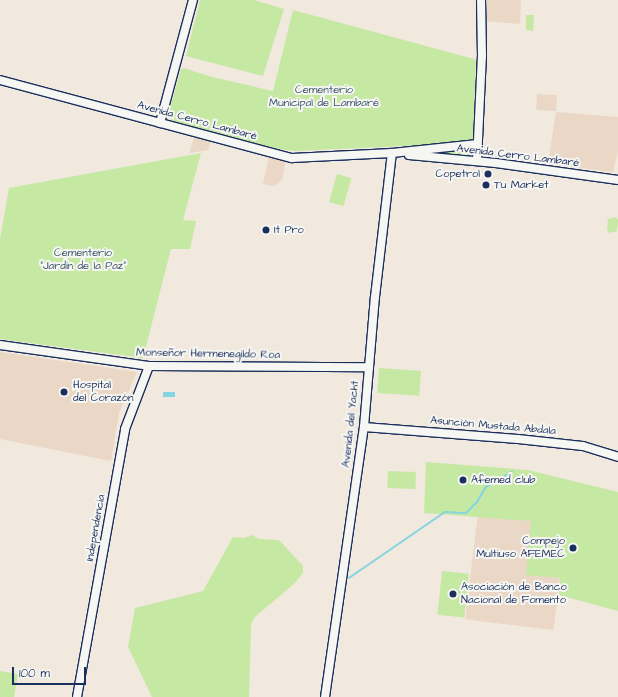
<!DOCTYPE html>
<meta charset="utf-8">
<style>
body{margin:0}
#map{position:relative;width:618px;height:697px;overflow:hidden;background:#f1e8de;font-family:"Architects Daughter",sans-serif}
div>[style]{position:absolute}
.built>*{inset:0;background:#ead7c5;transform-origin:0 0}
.green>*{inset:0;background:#c5e9a3;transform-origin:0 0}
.water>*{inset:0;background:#84d4e1;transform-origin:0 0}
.stream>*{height:1.5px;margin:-0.75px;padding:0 0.75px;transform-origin:0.75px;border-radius:0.75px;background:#84d4e1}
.roads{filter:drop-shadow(1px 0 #1b2f5e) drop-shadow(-1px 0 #1b2f5e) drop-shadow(0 1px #1b2f5e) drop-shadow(0 -1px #1b2f5e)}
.secondary>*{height:8px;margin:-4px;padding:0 4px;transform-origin:4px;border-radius:4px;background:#f6f6f2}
.dots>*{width:11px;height:11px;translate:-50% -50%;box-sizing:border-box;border:2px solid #f6f6f2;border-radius:50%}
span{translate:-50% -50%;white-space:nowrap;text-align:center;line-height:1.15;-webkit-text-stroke:4px #f6f6f2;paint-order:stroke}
.park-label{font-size:11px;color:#3d546c}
.street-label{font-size:11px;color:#1b2f5e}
.poi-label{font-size:11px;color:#1b2f5e}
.right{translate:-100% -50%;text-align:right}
.left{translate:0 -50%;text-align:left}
.scale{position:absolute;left:12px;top:667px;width:74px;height:18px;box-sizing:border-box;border:2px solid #1b2f5e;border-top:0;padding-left:5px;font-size:12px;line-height:14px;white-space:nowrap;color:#1b2f5e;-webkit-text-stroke:3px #f6f6f2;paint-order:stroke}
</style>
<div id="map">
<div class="built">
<div style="clip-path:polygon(485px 0,521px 0,520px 24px,485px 21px)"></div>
<div style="left:537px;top:94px;width:20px;height:16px;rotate:3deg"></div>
<div style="clip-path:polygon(556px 112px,618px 117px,618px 151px,613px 172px,548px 164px)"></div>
<div style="clip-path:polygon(195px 135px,211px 139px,208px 150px,189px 153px)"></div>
<div style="clip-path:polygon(269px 157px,283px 160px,285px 163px,282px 180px,274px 186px,263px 184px)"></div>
<div style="clip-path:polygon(0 352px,137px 372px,119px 413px,111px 461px,0 439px)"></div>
<div style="left:478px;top:514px;width:89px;height:106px;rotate:7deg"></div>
</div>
<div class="green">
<div style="clip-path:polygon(200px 0,254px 0,284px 9px,263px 76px,186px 56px)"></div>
<div style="clip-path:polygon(293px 10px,474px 59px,476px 61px,473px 139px,467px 143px,295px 151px,279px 149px,200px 130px,171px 120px,168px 116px,181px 69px,184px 68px,212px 77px,273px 91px)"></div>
<div style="clip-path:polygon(526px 15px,534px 15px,533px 31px,526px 30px)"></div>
<div style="clip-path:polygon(469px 150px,471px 152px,469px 155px,426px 153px,427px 151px)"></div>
<div style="clip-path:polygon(201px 153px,183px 220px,196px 221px,190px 249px,171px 249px,143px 358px,0 339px,0 239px,9px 188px)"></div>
<div style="left:337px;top:174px;width:15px;height:29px;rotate:16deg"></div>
<div style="clip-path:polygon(616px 217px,618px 220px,617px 231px,609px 233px,607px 230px,608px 219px)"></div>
<div style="left:379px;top:368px;width:42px;height:25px;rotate:4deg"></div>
<div style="clip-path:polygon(426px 462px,528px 470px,618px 492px,618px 611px,559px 595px,560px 578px,526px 575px,531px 521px,424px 513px)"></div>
<div style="left:388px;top:471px;width:28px;height:17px;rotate:2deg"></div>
<div style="clip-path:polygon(252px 535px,259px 539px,279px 540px,303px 566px,303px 573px,295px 583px,255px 617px,251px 624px,249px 697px,152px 697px,128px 647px,135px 608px,203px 591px,233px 537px,244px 538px)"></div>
<div style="left:442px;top:571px;width:27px;height:44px;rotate:6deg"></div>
<div style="clip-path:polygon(0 671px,18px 674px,14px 697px,0 697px)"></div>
</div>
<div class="water">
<div style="left:163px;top:392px;width:12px;height:5px"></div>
</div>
<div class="stream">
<div style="left:349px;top:578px;width:116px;rotate:-34.5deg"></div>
<div style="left:445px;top:512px;width:21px;rotate:3deg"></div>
<div style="left:466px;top:513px;width:16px;rotate:-45deg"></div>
<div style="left:477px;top:502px;width:17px;rotate:-59deg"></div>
<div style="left:486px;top:487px;width:30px;rotate:-30deg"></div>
</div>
<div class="roads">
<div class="secondary">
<div style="left:0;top:80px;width:302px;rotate:15deg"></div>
<div style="left:292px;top:158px;width:100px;rotate:-2.9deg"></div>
<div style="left:392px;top:153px;width:86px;rotate:-6deg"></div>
<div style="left:160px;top:123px;width:127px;rotate:-75deg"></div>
<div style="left:409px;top:155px;width:87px;rotate:5.3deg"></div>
<div style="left:496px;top:163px;width:123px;rotate:7.9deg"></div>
<div style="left:477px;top:161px;width:105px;rotate:-87.3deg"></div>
<div style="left:482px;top:56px;width:56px;rotate:-91deg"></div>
<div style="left:0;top:345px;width:150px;rotate:8deg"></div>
<div style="left:149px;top:366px;width:220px;rotate:0.3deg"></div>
<div style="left:364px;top:427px;width:154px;rotate:4.5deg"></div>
<div style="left:518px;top:439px;width:65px;rotate:6.1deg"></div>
<div style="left:583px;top:446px;width:37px;rotate:17deg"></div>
<div style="left:77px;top:697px;width:272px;rotate:-79.8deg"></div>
<div style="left:125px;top:429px;width:67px;rotate:-69.1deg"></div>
<div style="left:325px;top:697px;width:273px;rotate:-81.8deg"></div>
<div style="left:364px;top:427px;width:130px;rotate:-85.2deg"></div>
<div style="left:375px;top:297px;width:145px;rotate:-83.3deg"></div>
</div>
</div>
<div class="dots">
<div style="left:488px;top:174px;background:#1b2f5e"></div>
<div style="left:486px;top:185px;background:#1b2f5e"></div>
<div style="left:266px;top:230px;background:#1b2f5e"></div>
<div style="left:64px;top:392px;background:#1b2f5e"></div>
<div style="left:463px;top:480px;background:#1b2f5e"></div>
<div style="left:573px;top:548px;background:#1b2f5e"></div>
<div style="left:453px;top:594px;background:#1b2f5e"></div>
</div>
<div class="park-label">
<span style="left:324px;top:97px">Cementerio<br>Municipal de Lambaré</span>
<span style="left:83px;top:260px">Cementerio<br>"Jardín de la Paz"</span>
</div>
<div class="street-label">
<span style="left:197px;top:121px;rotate:15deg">Avenida Cerro Lambaré</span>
<span style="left:518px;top:156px;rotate:7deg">Avenida Cerro Lambaré</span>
<span style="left:208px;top:354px;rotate:1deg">Monseñor Hermenegildo Roa</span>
<span style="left:351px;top:424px;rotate:-84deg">Avenida del Yacht</span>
<span style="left:493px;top:426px;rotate:5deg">Asunción Mustada Abdala</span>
<span style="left:96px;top:528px;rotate:-80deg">Independencia</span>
</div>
<div class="poi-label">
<span class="right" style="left:480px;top:174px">Copetrol</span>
<span class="left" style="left:494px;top:185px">Tu Market</span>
<span class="left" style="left:274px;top:230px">It Pro</span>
<span class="left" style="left:73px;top:392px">Hospital<br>del Corazón</span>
<span class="left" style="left:471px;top:480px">Afemed club</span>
<span class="right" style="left:565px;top:548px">Compejo<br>Multiuso AFEMEC</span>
<span class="left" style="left:461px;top:594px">Asociación de Banco<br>Nacional de Fomento</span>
</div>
<div class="scale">100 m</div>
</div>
